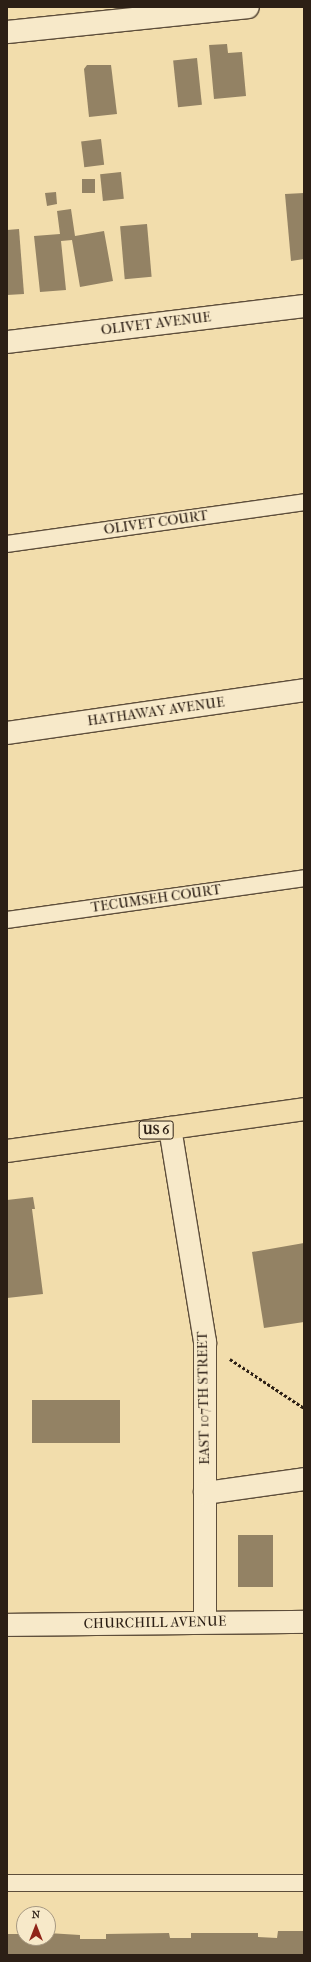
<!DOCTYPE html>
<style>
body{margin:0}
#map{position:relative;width:311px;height:1962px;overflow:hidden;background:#f2ddac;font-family:"IM FELL French Canon",serif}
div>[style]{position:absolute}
.building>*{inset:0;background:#938264;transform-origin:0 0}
.path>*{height:2.5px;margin-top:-1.25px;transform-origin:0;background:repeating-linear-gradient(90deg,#2c1f15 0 3px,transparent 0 5px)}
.roads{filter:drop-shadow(1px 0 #5e4e3b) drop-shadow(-1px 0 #5e4e3b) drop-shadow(0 1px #5e4e3b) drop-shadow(0 -1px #5e4e3b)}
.service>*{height:16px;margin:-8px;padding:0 8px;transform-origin:8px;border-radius:8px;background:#f7e9c9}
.minor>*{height:22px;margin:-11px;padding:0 11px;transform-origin:11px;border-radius:11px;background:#f7e9c9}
.primary>*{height:22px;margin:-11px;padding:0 11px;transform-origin:11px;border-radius:11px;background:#f2ddac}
span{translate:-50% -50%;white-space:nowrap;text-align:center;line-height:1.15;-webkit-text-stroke:3px #f7e9c9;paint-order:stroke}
.shield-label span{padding:1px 3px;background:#f7e9c9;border:1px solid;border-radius:3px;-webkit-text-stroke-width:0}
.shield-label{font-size:13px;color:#2c1f15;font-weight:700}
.street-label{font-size:14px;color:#2c1f15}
.frame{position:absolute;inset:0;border:8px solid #2c1f15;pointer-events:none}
.north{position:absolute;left:16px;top:1906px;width:40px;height:40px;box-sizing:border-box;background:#f7e9c9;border:1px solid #a69881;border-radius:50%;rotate:0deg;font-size:11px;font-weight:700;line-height:16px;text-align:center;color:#2c1f15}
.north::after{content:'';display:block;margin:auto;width:14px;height:18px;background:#8f2418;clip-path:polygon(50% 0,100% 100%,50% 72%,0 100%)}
</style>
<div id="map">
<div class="building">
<div style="clip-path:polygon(227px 44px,228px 53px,242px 52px,246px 96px,214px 99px,209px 45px)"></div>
<div style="left:197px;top:58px;width:47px;height:24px;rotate:84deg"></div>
<div style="clip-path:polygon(87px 65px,111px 65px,117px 114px,89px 117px,84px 69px)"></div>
<div style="left:101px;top:139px;width:26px;height:20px;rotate:83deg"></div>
<div style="left:121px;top:172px;width:27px;height:21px;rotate:84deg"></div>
<div style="left:82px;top:179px;width:13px;height:14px"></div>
<div style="clip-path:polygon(56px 192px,57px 204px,47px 206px,45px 193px)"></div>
<div style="clip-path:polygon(304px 193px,304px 259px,291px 261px,285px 194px)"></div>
<div style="clip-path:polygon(71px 209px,75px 236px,104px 231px,113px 281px,80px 287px,72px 240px,61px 241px,66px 290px,40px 292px,34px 236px,60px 234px,57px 211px)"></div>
<div style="left:147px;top:224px;width:53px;height:27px;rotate:85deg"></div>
<div style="clip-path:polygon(19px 229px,24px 294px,7px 295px,7px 230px)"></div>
<div style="clip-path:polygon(33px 1197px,35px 1209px,32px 1209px,43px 1294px,7px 1298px,7px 1200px)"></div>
<div style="clip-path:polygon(304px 1243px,304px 1322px,264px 1328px,252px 1252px)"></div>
<div style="left:120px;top:1400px;width:43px;height:88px;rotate:90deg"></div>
<div style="left:238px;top:1535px;width:35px;height:52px"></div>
<div style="clip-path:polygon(278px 1931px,304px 1931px,304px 1955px,7px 1955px,7px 1934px,24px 1934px,24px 1938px,33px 1939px,48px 1938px,48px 1933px,80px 1935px,80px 1939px,106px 1939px,106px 1934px,169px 1933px,170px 1938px,191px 1938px,191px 1933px,258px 1933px,258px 1937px,277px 1938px)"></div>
</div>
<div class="path">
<div style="left:230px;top:1359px;width:89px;rotate:33.5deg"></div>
</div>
<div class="roads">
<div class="service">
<div style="left:7px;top:544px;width:300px;rotate:-8deg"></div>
<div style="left:7px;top:920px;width:300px;rotate:-8deg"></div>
<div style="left:7px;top:1883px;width:297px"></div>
</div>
<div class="minor">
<div style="left:7px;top:32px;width:242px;rotate:-5.9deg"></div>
<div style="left:7px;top:342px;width:299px;rotate:-6.9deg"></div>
<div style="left:7px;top:733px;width:300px;rotate:-8.2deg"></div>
<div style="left:170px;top:1128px;width:217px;rotate:80.7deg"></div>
<div style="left:205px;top:1342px;width:280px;rotate:90deg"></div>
<div style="left:205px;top:1493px;width:100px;rotate:-8deg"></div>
<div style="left:7px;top:1625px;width:297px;rotate:-0.6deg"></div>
</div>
<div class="primary">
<div style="left:7px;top:1151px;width:300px;rotate:-8deg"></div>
</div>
</div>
<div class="shield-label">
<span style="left:156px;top:1130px">US 6</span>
</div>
<div class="street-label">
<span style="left:156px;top:324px;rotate:-7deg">OLIVET AVENUE</span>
<span style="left:156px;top:523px;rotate:-8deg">OLIVET COURT</span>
<span style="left:156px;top:712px;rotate:-8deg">HATHAWAY AVENUE</span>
<span style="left:156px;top:899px;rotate:-8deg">TECUMSEH COURT</span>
<span style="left:204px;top:1398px;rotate:-91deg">EAST 107TH STREET</span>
<span style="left:155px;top:1623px;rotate:-1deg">CHURCHILL AVENUE</span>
</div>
<div class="frame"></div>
<div class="north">N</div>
</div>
